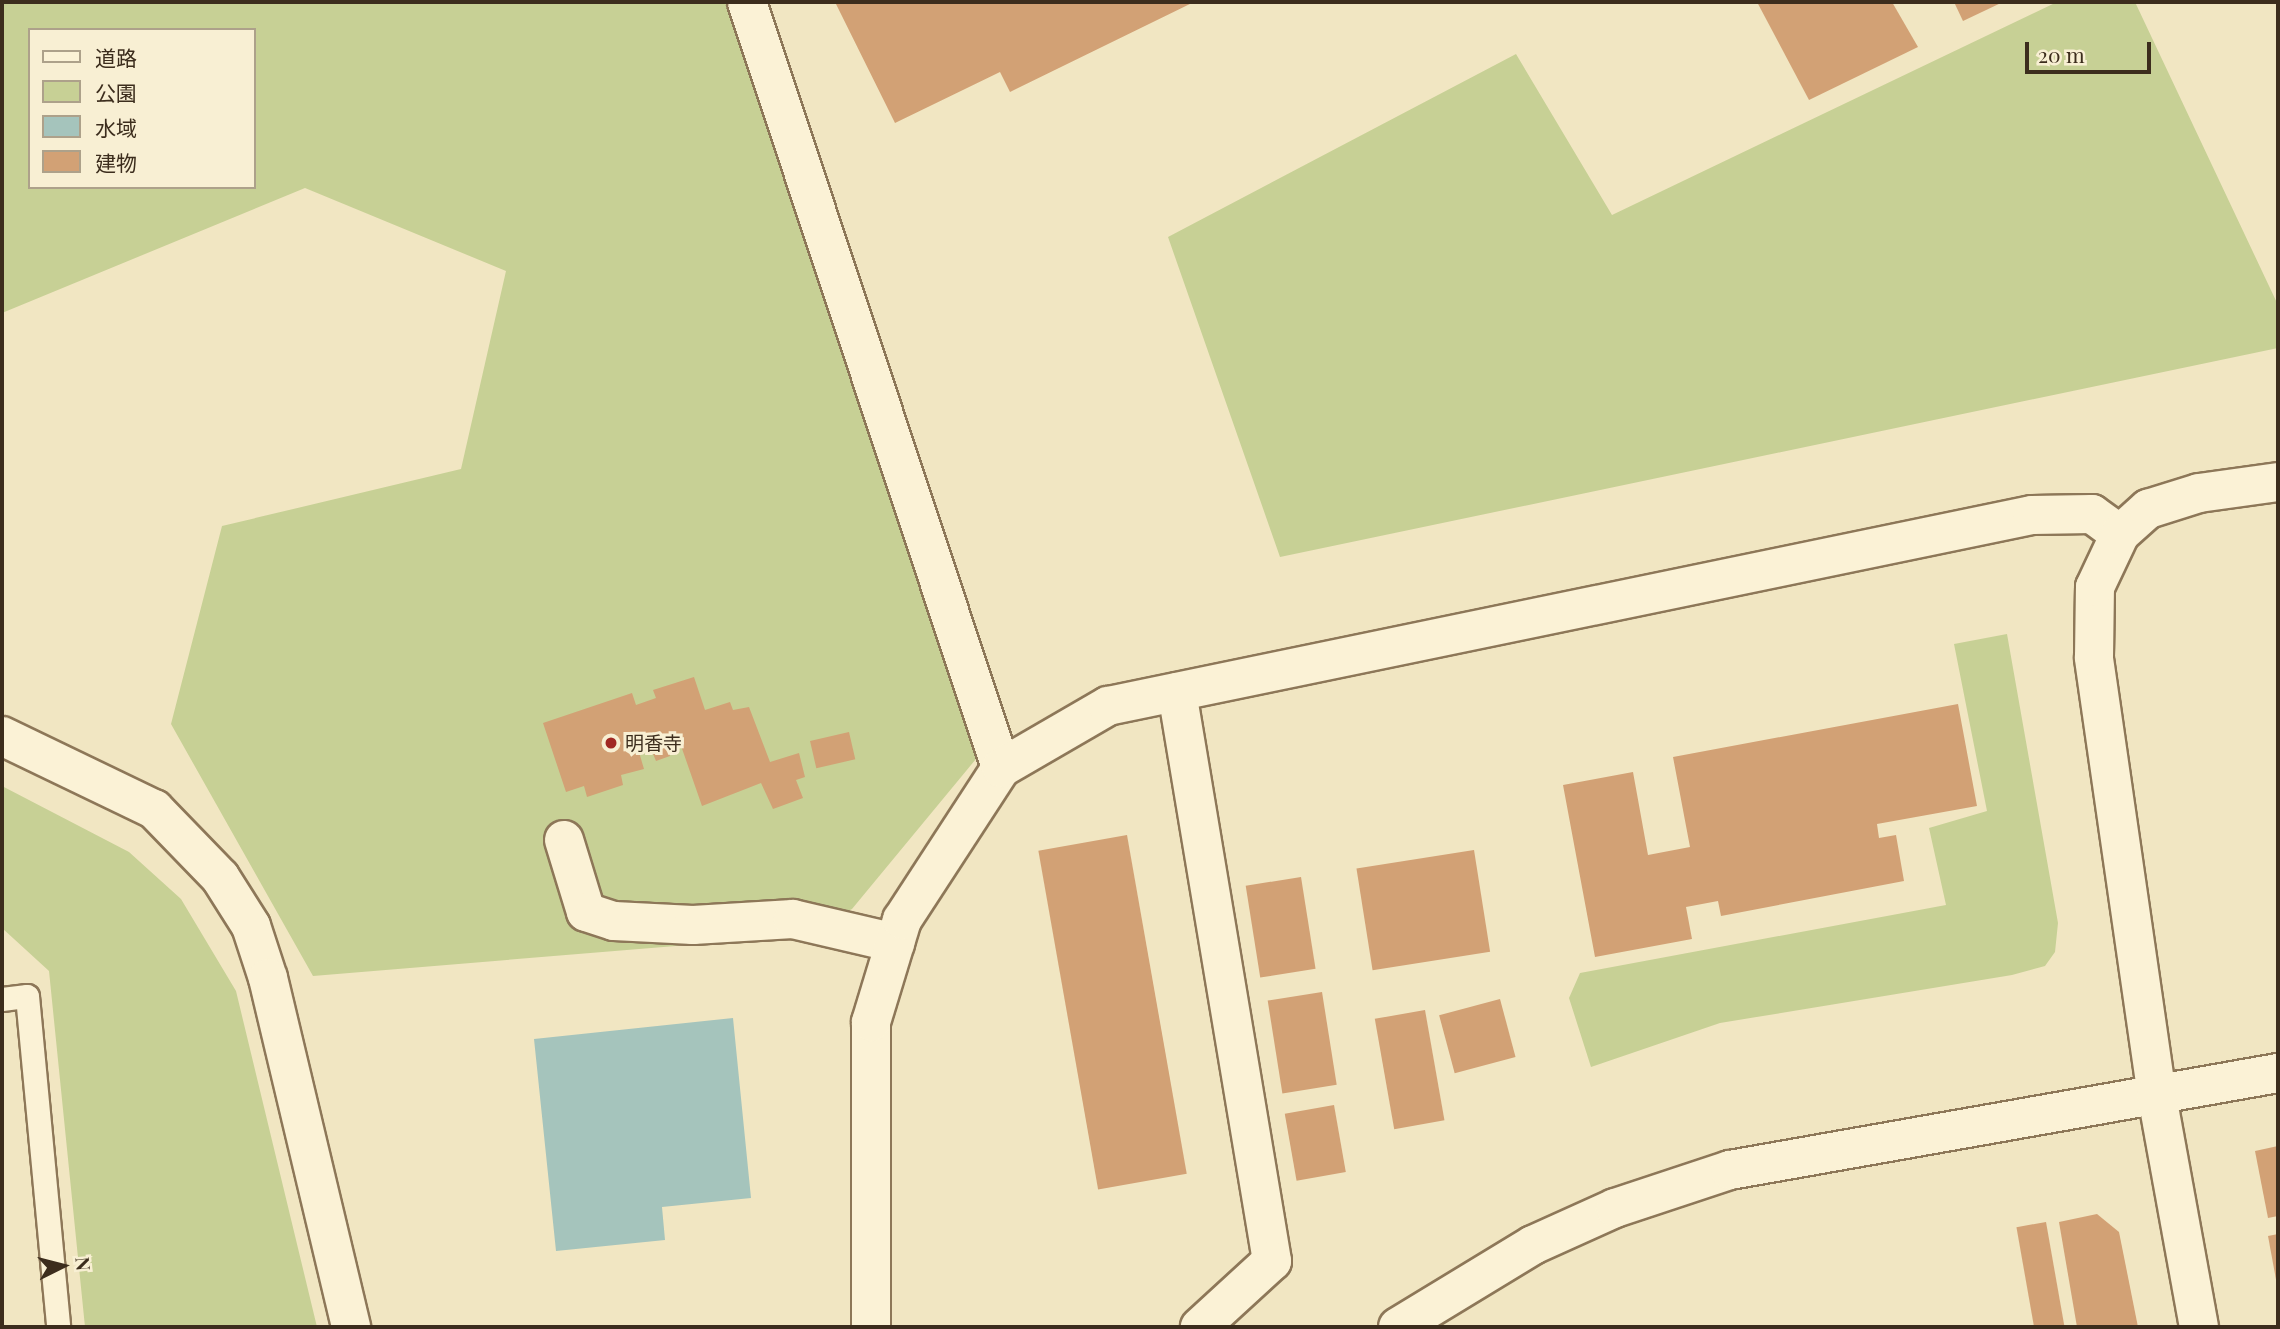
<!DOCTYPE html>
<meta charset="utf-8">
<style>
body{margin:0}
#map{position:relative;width:2280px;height:1329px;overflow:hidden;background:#f1e6c2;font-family:"Playfair Display","Noto Sans JP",serif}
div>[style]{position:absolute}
.green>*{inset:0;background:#c7d095}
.water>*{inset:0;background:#a5c4bc}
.building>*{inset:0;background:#d2a175;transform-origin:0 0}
.roads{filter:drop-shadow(2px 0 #8d7758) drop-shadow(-2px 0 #8d7758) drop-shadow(0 2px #8d7758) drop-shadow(0 -2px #8d7758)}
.lane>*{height:23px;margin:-11.5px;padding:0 11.5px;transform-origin:11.5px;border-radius:11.5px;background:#fbf2d6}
.street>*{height:38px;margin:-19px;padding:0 19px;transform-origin:19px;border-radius:19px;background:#fbf2d6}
.secondary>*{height:38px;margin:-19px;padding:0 19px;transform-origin:19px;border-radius:19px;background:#fbf2d6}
.dots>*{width:19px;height:19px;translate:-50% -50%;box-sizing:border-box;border:4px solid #f8efd3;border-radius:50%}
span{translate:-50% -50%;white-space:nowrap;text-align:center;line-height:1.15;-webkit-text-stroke:6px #f8efd3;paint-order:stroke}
.poi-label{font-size:19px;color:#3c2d1d}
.left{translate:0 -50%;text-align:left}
.frame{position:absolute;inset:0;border:4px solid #3c2d1d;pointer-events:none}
.legend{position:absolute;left:28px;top:28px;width:228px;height:161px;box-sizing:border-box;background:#f8efd3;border:2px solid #ada18a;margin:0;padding:9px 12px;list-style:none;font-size:21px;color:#3c2d1d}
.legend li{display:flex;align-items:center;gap:14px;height:35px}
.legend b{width:35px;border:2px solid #ada18a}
.north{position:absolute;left:28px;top:1231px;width:70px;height:70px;-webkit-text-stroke:5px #f8efd3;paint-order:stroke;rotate:84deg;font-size:19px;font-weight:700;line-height:28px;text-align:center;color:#3c2d1d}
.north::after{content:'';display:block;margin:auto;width:24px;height:32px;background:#3c2d1d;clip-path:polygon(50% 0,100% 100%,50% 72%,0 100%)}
.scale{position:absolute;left:2025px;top:42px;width:126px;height:32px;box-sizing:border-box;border:4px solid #3c2d1d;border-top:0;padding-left:9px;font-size:21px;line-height:24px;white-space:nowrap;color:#3c2d1d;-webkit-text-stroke:5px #f8efd3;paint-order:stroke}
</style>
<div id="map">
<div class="green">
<div style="clip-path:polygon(evenodd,2px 2px,727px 2px,990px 742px,852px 909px,796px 936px,313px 976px,171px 724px,222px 526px,461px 469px,506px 271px,305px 188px,2px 313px,2px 2px,30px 30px,254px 30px,254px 187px,30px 187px,30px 30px)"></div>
<div style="clip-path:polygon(2057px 2px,2135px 2px,2278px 305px,2278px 348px,1280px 557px,1168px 237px,1516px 54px,1612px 215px)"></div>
<div style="clip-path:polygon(2007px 634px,2058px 923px,2055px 952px,2045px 966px,2012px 975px,1720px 1023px,1591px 1067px,1569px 998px,1580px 973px,1946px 905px,1929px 828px,1987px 811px,1954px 644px)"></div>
<div style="clip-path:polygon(2px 786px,129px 852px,181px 899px,236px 991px,317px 1327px,85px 1327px,49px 971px,2px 928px)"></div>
</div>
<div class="water">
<div style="clip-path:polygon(733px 1018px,751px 1198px,662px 1207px,665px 1240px,556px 1251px,534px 1039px)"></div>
</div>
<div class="building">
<div style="clip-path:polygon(835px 2px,1194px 2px,1010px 92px,1000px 72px,895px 123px)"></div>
<div style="clip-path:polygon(1757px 2px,1892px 2px,1918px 47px,1809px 100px)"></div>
<div style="clip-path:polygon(1954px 2px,2003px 2px,1963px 21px)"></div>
<div style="clip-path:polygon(694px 677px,705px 710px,730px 702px,733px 710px,749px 707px,770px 762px,799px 753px,805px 777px,796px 780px,803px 798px,773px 809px,761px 783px,702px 806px,679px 740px,666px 745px,670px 756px,656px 761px,651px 749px,639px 752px,644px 769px,621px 775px,623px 785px,587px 797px,584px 786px,566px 792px,543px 723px,632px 693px,636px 705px,656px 698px,653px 690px)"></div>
<div style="clip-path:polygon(1958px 704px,1977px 806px,1877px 824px,1879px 838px,1896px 835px,1904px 881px,1721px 916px,1718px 901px,1686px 907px,1692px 939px,1595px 957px,1563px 785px,1633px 772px,1648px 855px,1690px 847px,1673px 757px)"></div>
<div style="left:849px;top:732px;width:28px;height:40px;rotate:77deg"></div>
<div style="left:1127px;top:835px;width:344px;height:90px;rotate:80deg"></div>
<div style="left:1474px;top:850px;width:103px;height:119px;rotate:81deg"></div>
<div style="left:1301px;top:877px;width:93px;height:56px;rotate:81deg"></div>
<div style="left:1322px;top:992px;width:94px;height:55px;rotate:81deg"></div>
<div style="left:1500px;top:999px;width:60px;height:63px;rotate:75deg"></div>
<div style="left:1425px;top:1010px;width:112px;height:51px;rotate:80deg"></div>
<div style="left:1334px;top:1105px;width:68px;height:50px;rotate:80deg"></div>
<div style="clip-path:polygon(2278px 1146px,2278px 1216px,2268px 1218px,2255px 1151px)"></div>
<div style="clip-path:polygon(2097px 1214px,2119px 1232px,2138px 1327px,2077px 1327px,2059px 1222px)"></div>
<div style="left:2046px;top:1222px;width:107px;height:30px;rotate:80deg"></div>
<div style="clip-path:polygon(2278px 1234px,2278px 1285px,2277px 1285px,2268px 1236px)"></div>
</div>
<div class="roads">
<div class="lane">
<div style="left:2px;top:999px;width:25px;rotate:-7deg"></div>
<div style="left:27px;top:996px;width:332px;rotate:84.6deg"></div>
</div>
<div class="street">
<div style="left:747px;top:2px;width:807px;rotate:71.65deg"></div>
<div style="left:1177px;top:692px;width:577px;rotate:80.52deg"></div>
<div style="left:1272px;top:1261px;width:98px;rotate:137.5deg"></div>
<div style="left:564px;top:840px;width:75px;rotate:73deg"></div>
<div style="left:586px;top:912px;width:29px;rotate:18deg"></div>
<div style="left:614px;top:921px;width:79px;rotate:2.9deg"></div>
<div style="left:693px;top:925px;width:100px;rotate:-3.4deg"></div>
<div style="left:793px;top:919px;width:105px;rotate:13.2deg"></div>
<div style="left:871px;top:1327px;width:305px;rotate:-90deg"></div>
<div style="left:871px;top:1022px;width:107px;rotate:-73.1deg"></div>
<div style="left:902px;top:920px;width:181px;rotate:-56.9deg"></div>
<div style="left:1001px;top:768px;width:124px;rotate:-30.1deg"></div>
<div style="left:1108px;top:706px;width:944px;rotate:-11.68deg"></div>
<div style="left:2032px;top:515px;width:60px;rotate:-1deg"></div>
<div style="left:2092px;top:514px;width:34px;rotate:36deg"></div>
</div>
<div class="secondary">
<div style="left:2px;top:736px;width:169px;rotate:25.7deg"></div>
<div style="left:154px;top:809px;width:95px;rotate:45.9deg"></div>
<div style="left:220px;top:877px;width:58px;rotate:57.7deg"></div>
<div style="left:251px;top:926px;width:55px;rotate:71.9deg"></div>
<div style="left:268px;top:978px;width:359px;rotate:76.6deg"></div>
<div style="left:1398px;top:1327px;width:158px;rotate:-31.3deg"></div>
<div style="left:1533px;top:1245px;width:90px;rotate:-24.3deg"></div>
<div style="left:1615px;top:1208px;width:121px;rotate:-18.3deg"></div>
<div style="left:1730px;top:1170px;width:557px;rotate:-10.04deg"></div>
<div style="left:2199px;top:1327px;width:235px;rotate:-100.3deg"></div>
<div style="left:2157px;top:1096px;width:443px;rotate:-98.2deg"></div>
<div style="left:2094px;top:657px;width:70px;rotate:-89.2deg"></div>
<div style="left:2095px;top:587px;width:59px;rotate:-64.7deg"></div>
<div style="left:2120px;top:534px;width:38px;rotate:-42deg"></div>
<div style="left:2148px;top:509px;width:53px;rotate:-17.4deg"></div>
<div style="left:2199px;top:493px;width:80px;rotate:-7.9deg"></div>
</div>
</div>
<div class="dots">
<div style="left:611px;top:743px;background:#a12823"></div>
</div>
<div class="poi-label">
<span class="left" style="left:625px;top:743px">明香寺</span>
</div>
<div class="frame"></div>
<ul class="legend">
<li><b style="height:9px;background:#fbf2d6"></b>道路</li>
<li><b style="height:19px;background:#c7d095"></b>公園</li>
<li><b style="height:19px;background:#a5c4bc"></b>水域</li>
<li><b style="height:19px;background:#d2a175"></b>建物</li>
</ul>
<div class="north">N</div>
<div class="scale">20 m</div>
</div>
